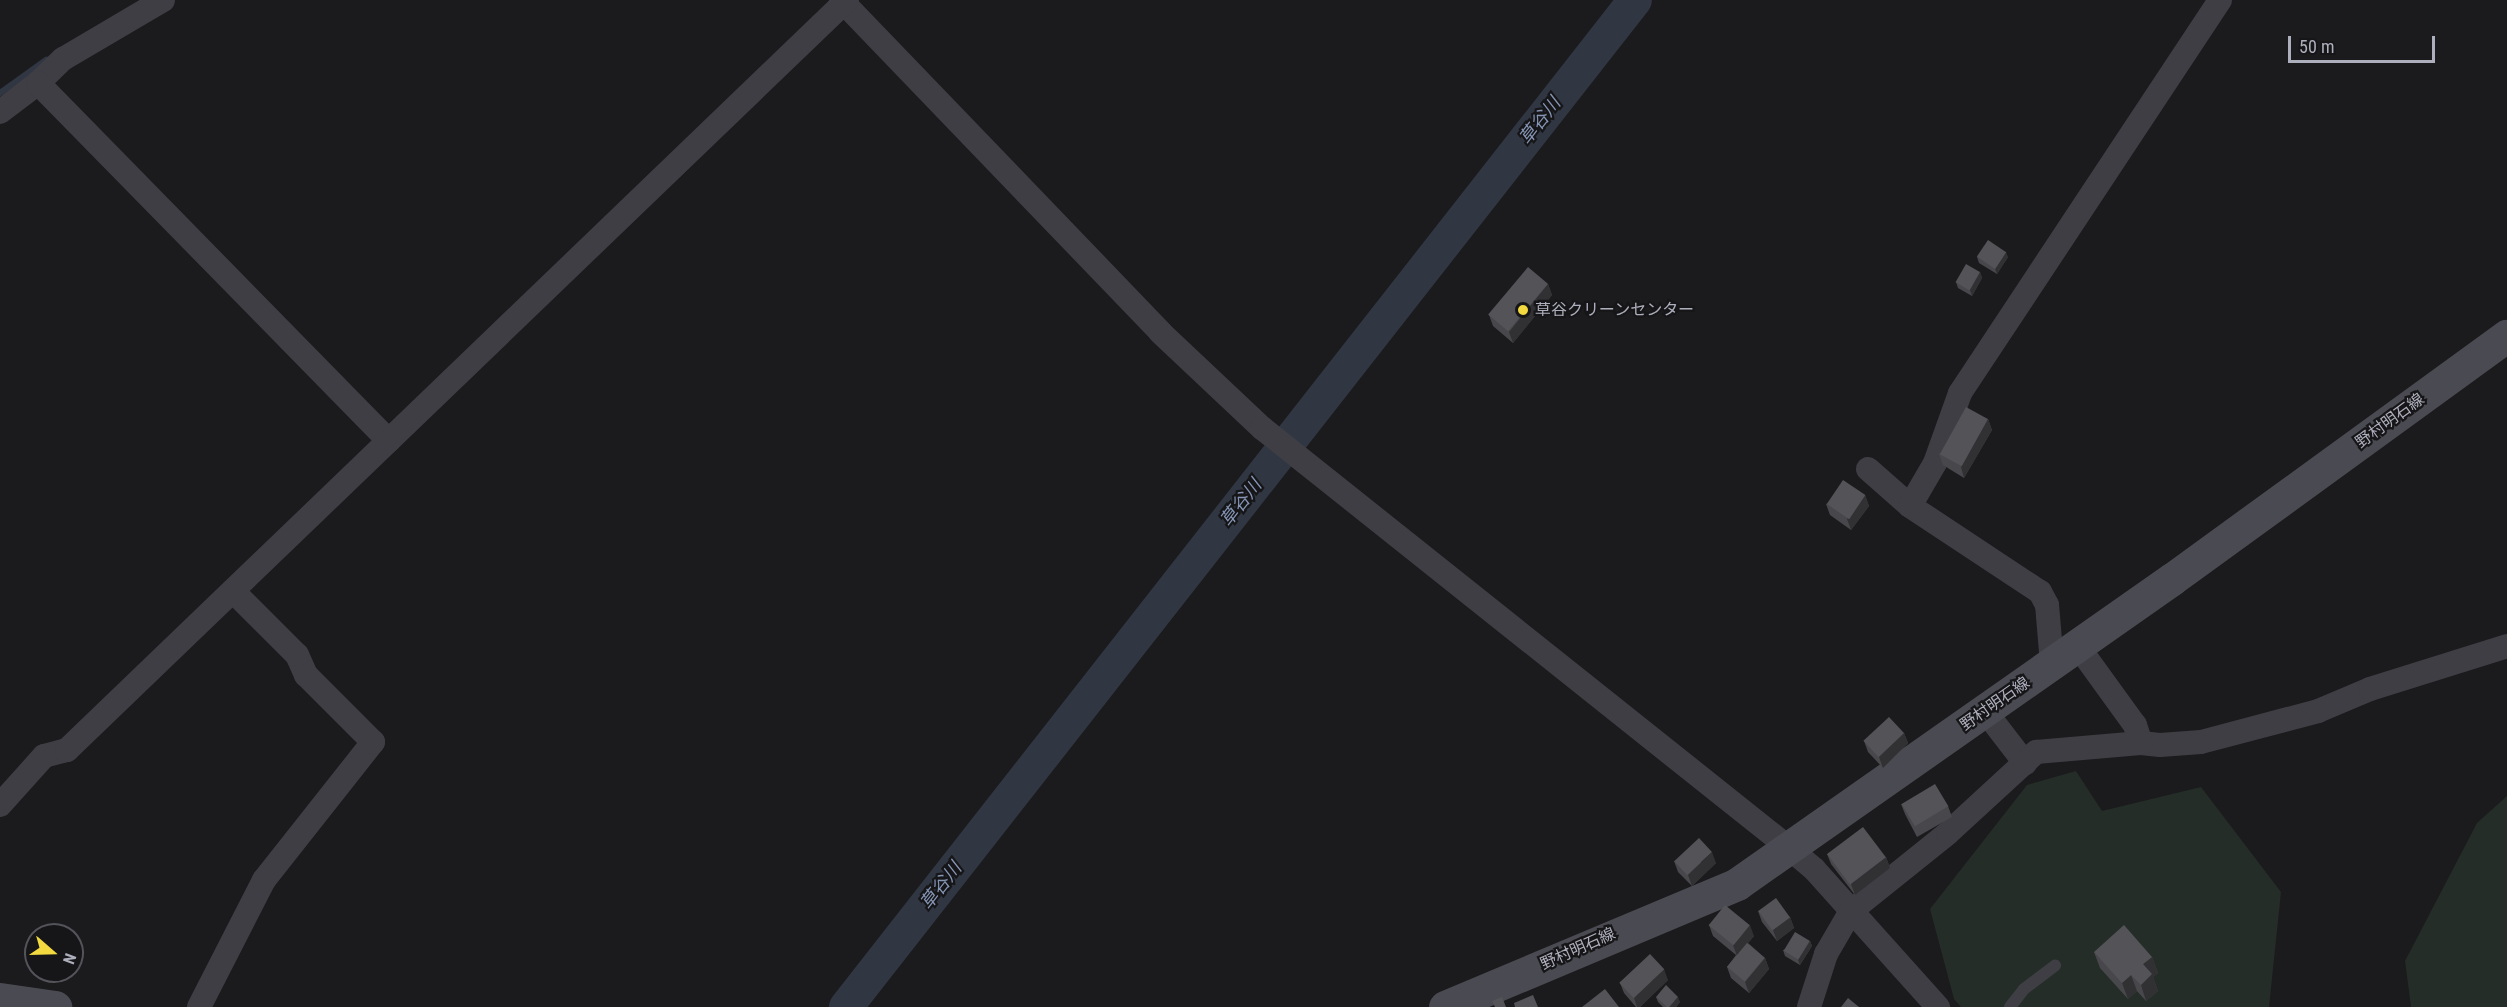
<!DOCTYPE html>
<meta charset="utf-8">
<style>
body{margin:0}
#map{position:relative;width:2507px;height:1007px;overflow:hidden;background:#1b1b1d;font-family:"Roboto Condensed","Noto Sans JP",sans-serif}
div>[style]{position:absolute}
.green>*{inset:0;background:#242d27}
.stream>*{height:6px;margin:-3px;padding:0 3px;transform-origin:3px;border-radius:3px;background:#303642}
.river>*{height:34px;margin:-17px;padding:0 17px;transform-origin:17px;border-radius:17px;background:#303642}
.service>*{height:12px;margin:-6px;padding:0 6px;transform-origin:6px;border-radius:6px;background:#3e3e44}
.minor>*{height:24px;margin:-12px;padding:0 12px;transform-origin:12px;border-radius:12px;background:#3e3e44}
.secondary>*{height:33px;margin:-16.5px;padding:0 16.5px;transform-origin:16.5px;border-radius:16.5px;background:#4a4a52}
.wall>*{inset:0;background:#48484c}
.shaded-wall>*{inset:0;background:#313134}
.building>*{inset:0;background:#535358;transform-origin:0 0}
.dots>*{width:16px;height:16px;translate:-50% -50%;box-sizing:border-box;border:3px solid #161618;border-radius:50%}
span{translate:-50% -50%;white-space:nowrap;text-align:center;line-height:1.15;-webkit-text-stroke:4.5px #161618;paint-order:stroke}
.poi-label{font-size:16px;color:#aeafbc}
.left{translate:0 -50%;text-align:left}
.street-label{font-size:16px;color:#aeafbc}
.water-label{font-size:18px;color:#8696b6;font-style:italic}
.north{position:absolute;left:24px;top:923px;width:60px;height:60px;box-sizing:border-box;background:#161618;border:2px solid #53535a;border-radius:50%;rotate:110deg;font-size:16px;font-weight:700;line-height:24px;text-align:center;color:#aeafbc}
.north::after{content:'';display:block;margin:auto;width:21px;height:27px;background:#f1d93f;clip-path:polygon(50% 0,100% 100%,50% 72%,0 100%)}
.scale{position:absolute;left:2288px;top:36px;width:147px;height:27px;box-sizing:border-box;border:3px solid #aeafbc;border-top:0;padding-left:8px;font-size:18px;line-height:21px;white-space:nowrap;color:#aeafbc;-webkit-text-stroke:4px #161618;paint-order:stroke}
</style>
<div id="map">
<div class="green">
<div style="clip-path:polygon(2076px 771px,2102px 811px,2201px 787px,2281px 892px,2269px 1007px,1961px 1007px,1954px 999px,1930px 909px,2027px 785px)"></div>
<div style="clip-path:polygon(2507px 796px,2507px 1007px,2411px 1007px,2405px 961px,2477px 823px)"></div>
</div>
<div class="stream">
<div style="left:0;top:93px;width:57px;rotate:-35.7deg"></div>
</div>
<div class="river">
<div style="left:846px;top:1007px;width:1279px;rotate:-51.92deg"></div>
</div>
<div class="service">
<div style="left:2010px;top:1007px;width:23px;rotate:-52deg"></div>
<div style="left:2024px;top:989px;width:39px;rotate:-37deg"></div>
</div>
<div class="minor">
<div style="left:841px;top:0;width:460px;rotate:46.1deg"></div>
<div style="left:1160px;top:332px;width:140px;rotate:43.3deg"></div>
<div style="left:1262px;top:428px;width:674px;rotate:38.55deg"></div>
<div style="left:1789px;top:848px;width:33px;rotate:40deg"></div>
<div style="left:1814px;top:869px;width:186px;rotate:48.1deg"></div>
<div style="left:38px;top:83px;width:35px;rotate:-44deg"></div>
<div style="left:63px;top:59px;width:116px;rotate:-30.5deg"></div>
<div style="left:0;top:112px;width:48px;rotate:-37.3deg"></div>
<div style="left:38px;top:83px;width:501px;rotate:45.57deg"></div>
<div style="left:1868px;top:469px;width:56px;rotate:41.4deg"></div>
<div style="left:2077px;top:645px;width:99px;rotate:54.1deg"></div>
<div style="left:2135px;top:725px;width:19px;rotate:72deg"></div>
<div style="left:2141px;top:743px;width:19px;rotate:6deg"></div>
<div style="left:2160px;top:745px;width:41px;rotate:-4.2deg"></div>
<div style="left:2201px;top:742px;width:121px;rotate:-14.8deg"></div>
<div style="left:2318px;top:711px;width:56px;rotate:-22.9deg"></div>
<div style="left:2370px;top:689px;width:144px;rotate:-17.4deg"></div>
<div style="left:2052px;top:664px;width:59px;rotate:-94.8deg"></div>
<div style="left:2047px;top:605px;width:15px;rotate:-118deg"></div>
<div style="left:2040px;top:592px;width:156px;rotate:-146.5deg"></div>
<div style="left:1910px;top:506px;width:50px;rotate:-59.8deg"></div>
<div style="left:1935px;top:463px;width:74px;rotate:-70.3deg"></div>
<div style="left:1960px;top:393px;width:471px;rotate:-56.5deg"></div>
<div style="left:1985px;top:711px;width:66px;rotate:52.4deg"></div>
<div style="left:0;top:805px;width:66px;rotate:-48.1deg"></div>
<div style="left:44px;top:756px;width:24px;rotate:-15deg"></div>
<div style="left:67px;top:750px;width:1082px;rotate:-43.88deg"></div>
<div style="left:199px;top:1007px;width:143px;rotate:-62.9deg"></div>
<div style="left:264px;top:880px;width:176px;rotate:-51.7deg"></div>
<div style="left:373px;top:742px;width:95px;rotate:-135deg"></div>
<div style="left:306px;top:675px;width:22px;rotate:-114deg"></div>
<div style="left:297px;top:655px;width:91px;rotate:-135deg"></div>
<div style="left:1809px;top:1007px;width:56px;rotate:-72.2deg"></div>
<div style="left:1826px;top:954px;width:50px;rotate:-59.8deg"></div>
<div style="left:1851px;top:911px;width:124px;rotate:-38.8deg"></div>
<div style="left:1948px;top:833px;width:120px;rotate:-42.6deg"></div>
<div style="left:2036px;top:752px;width:105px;rotate:-4.9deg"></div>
</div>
<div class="secondary">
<div style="left:0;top:999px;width:56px;rotate:8.3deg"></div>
<div style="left:1445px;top:1007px;width:317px;rotate:-22.8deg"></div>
<div style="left:1737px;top:884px;width:531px;rotate:-35.04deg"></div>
<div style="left:2172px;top:579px;width:414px;rotate:-36deg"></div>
</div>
<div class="wall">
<div style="clip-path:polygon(1977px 257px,2008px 257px,1997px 274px,1979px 263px)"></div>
<div style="clip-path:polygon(1980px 272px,1982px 278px,1972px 296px,1958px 288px,1956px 282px)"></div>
<div style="clip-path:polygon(1548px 284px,1552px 295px,1513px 343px,1493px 326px,1489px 315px)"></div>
<div style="clip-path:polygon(1988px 419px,1992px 430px,1964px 478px,1943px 465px,1939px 454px)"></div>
<div style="clip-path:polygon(1865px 495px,1869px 506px,1851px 530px,1830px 515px,1826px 504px)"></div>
<div style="clip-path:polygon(1904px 733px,1908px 743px,1883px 768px,1868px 752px,1864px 741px)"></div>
<div style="clip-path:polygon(1901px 804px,1948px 806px,1952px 817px,1917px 837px,1905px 814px)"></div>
<div style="clip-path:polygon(1827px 854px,1886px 857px,1890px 868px,1855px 895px,1831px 864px)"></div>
<div style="clip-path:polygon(1674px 861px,1716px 863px,1692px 886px,1678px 872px)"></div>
<div style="clip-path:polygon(1758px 911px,1790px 917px,1794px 928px,1777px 941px,1762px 922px)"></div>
<div style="clip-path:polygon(1709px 925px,1754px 936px,1748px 943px,1765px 958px,1769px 969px,1749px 993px,1731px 978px,1727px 967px,1736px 955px,1713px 936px)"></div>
<div style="clip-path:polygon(1810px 941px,1812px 946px,1800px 965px,1785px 956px,1783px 950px)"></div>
<div style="clip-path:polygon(2094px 952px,2152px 957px,2158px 973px,2153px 977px,2158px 991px,2146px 1001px,2137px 991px,2128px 999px,2100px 968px)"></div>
<div style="clip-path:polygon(1668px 980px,1640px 1007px,1636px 1007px,1624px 993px,1620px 983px)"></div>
<div style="clip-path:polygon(1656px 997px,1680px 1002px,1676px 1007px,1663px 1007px,1658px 1002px)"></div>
</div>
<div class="shaded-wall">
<div style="clip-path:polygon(2006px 252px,2008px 257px,1997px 274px,1995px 269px)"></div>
<div style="clip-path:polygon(1980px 272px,1982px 278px,1972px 296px,1970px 290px)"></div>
<div style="clip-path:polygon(1548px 284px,1552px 295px,1513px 343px,1509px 332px)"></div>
<div style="clip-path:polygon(1988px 419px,1992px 430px,1964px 478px,1961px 467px)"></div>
<div style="clip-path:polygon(1865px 495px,1869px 506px,1851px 530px,1847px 519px)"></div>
<div style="clip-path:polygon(1904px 733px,1908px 743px,1883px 768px,1879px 757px)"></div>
<div style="clip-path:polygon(1712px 852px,1716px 863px,1692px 886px,1688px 875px)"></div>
<div style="clip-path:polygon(1886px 857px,1890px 868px,1855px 895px,1851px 884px)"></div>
<div style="clip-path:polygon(1790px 917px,1794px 928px,1777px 941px,1773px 930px)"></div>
<div style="clip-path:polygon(1750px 925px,1754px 936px,1737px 956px,1733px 945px)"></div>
<div style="clip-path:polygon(1810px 941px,1812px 946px,1800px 965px,1798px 960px)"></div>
<div style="clip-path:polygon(2152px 957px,2158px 973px,2153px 977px,2158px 991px,2146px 1001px,2141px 985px,2143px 964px)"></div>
<div style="clip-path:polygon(1765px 958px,1769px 969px,1749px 993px,1745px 982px)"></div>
<div style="clip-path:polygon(1664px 969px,1668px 980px,1640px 1007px,1637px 1007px,1634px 998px)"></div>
<div style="clip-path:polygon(2131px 975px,2137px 991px,2128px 999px,2122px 983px)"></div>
<div style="clip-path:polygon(1678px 997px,1680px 1002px,1676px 1007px,1669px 1007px)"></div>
</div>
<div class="building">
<div style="left:1988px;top:240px;width:22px;height:20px;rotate:34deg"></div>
<div style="left:1966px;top:264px;width:16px;height:21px;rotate:30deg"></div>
<div style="left:1528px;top:267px;width:26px;height:62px;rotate:40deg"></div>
<div style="left:1966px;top:407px;width:25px;height:54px;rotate:29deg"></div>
<div style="left:1843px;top:480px;width:27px;height:29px;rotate:34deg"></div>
<div style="left:1889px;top:717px;width:22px;height:35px;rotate:47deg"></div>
<div style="left:1935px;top:784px;width:26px;height:39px;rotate:59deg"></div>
<div style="left:1863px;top:827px;width:38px;height:45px;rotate:53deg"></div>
<div style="left:1699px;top:838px;width:19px;height:34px;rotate:47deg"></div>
<div style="left:1776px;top:898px;width:24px;height:22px;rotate:54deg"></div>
<div style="left:1725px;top:905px;width:32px;height:26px;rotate:39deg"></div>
<div style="clip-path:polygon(2124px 925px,2152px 957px,2143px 964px,2152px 974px,2141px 985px,2131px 975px,2122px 983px,2094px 952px)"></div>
<div style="left:1795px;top:932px;width:17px;height:22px;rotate:31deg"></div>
<div style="left:1747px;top:943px;width:23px;height:31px;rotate:40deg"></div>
<div style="left:1650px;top:954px;width:21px;height:42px;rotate:47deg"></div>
<div style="clip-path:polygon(1666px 985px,1678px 997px,1669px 1007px,1667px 1007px,1656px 997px)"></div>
<div style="clip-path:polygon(1605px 989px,1619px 1007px,1582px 1007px)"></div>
<div style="clip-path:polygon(1533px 995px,1538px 1007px,1515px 1007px,1514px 1003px)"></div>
<div style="clip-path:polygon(1502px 997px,1506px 1007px,1495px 1007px,1492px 1001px)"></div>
<div style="clip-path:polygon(1848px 998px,1859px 1007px,1841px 1007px)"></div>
</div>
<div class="dots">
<div style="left:1523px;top:310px;background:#f1d93f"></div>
</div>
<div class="poi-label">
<span class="left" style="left:1535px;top:310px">草谷クリーンセンター</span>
</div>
<div class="street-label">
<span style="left:2390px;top:421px;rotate:-36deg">野村明石線</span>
<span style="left:1995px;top:704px;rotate:-35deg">野村明石線</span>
<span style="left:1578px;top:949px;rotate:-24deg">野村明石線</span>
</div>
<div class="water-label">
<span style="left:1540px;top:121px;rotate:-52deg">草谷川</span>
<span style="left:1241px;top:503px;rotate:-52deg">草谷川</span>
<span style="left:941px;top:886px;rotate:-52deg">草谷川</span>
</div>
<div class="north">N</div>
<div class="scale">50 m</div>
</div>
